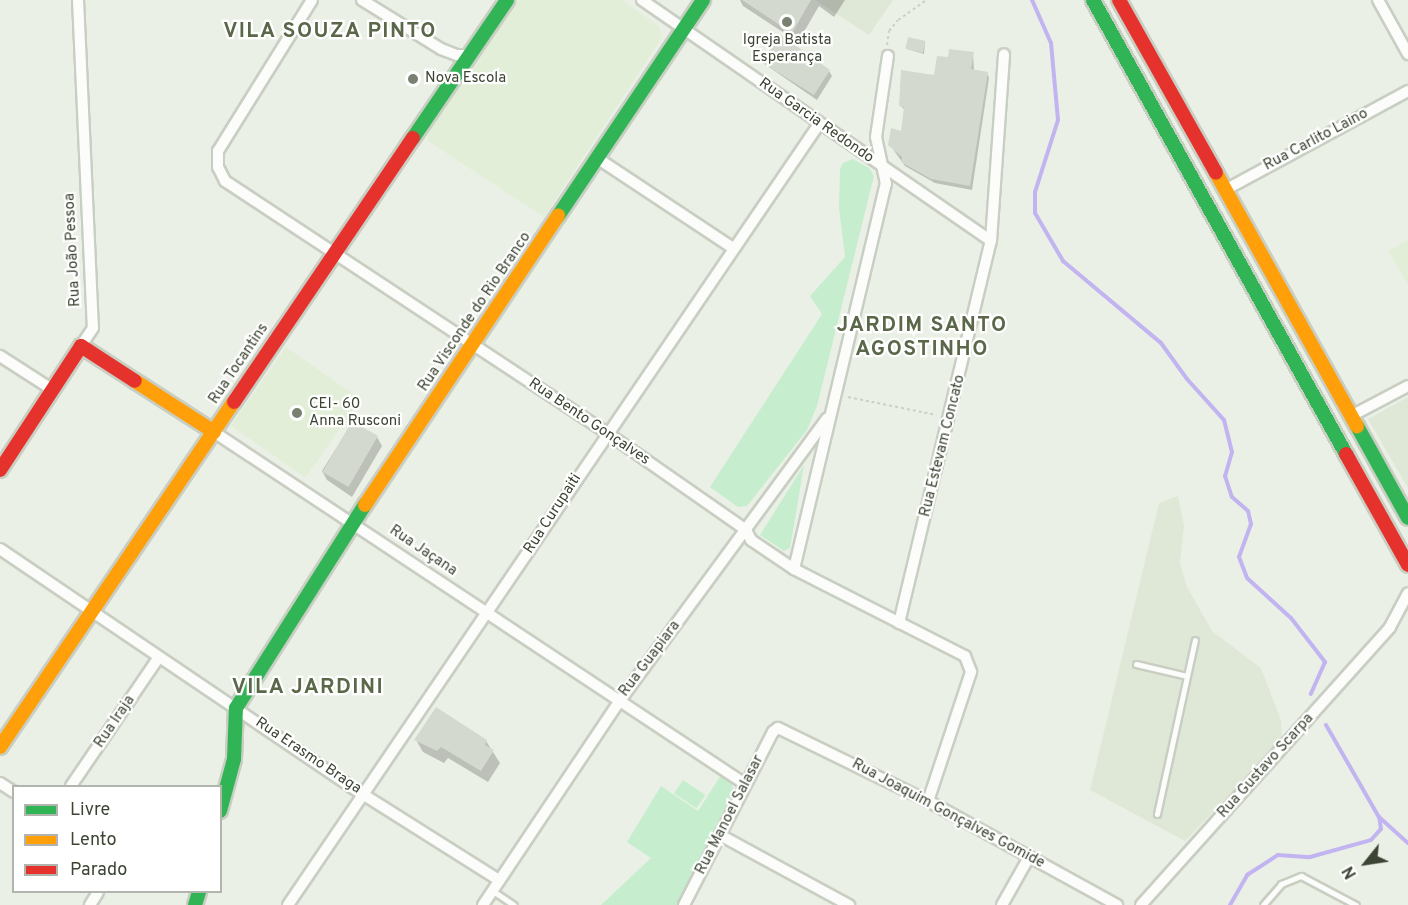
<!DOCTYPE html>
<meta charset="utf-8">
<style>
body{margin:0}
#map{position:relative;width:1408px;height:905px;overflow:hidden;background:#ebf0e6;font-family:Overpass,sans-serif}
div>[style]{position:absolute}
.residential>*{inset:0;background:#dfe8d7}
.education>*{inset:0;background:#e2eed7;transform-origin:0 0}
.green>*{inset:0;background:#c6edce;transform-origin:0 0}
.shadow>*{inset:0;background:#0003}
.stream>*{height:4px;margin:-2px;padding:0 2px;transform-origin:2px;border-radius:2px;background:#c2b4f0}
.building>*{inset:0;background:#d4d9cf;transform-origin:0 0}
.path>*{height:2px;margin-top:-1px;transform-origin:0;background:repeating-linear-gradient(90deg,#ccd0c9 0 3px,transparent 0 6px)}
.roads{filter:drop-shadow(2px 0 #c9cec3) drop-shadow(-2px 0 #c9cec3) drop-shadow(0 2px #c9cec3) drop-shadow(0 -2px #c9cec3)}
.lane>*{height:5px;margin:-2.5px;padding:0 2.5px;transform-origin:2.5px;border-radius:2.5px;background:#fcfdfb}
.street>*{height:10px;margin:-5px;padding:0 5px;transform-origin:5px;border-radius:5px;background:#fcfdfb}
.fast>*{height:14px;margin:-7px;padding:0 7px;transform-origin:7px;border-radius:7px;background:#30b455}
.slow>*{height:14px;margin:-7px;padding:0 7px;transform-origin:7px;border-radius:7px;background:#ff9f0a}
.jam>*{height:14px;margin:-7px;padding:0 7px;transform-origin:7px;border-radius:7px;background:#e5322d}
.dots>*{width:16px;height:16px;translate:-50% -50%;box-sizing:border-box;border:3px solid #fff;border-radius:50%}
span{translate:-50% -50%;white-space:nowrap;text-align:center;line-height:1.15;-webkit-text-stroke:4.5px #fff;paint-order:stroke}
.poi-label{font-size:15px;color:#3c4533}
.left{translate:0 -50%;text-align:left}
.street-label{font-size:15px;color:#3c4533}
.district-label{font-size:21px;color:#5a6849;font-weight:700;letter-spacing:1.5px}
.legend{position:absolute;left:12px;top:785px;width:210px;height:108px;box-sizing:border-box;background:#fff;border:2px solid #b1b5ad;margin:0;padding:8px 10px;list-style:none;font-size:18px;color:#3c4533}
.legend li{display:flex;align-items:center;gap:12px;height:30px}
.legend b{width:30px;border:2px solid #b1b5ad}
.north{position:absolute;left:1336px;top:833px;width:60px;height:60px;-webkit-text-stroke:4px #fff;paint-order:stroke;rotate:240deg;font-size:16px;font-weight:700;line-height:24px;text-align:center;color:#3c4533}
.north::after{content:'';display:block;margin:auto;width:21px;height:27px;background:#3c4533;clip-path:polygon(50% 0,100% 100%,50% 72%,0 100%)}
</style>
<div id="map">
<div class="residential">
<div style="clip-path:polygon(815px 0,893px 0,869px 35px)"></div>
<div style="clip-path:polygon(1408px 397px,1408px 488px,1368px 419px)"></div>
<div style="clip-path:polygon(1178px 496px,1184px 526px,1180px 563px,1187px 587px,1212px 631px,1261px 668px,1281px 720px,1282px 740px,1185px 841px,1090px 790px,1159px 503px)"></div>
</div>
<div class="education">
<div style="clip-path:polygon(518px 0,622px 0,659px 26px,662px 38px,544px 217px,428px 141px,428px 131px)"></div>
<div style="clip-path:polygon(1408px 240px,1408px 285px,1388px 251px)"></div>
<div style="left:286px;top:347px;width:91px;height:96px;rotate:35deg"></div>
</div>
<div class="green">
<div style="clip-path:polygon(853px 159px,869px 168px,874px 176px,817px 406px,807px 430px,747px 506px,738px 507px,710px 487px,822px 314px,810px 296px,845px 257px,839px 208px,840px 169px,843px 163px)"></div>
<div style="clip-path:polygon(804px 465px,790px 548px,784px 551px,760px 535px)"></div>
<div style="clip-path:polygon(721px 775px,732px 785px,734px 793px,679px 905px,601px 905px,651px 858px,627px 842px,661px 786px,698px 811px)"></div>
<div style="left:683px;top:780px;width:27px;height:16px;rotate:34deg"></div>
</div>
<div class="shadow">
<div style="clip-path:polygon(740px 0,845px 0,834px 17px,819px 6px,798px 42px,743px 6px)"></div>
<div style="clip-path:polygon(925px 42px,924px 54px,907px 49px)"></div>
<div style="clip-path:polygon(973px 54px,974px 71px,987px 73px,989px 78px,972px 190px,935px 183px,905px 166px,890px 145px,902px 133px,905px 110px,900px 105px,935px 76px,949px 59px)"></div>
<div style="clip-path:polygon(763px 63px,829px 71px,832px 76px,817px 100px)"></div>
<div style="clip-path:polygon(352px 423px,377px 437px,382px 446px,352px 497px,327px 480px,322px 471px)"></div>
<div style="clip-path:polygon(416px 740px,486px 741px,500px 763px,488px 782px,448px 758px,444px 763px,423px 752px)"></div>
</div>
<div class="stream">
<div style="left:1032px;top:0;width:47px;rotate:66.2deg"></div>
<div style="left:1051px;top:43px;width:77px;rotate:84.8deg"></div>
<div style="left:1058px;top:120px;width:76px;rotate:107.7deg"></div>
<div style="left:1035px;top:192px;width:21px;rotate:90deg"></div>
<div style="left:1035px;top:213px;width:56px;rotate:59.7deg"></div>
<div style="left:1063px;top:261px;width:128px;rotate:39.9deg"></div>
<div style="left:1161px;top:343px;width:44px;rotate:54.2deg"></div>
<div style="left:1187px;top:379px;width:55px;rotate:47.9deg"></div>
<div style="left:1224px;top:420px;width:33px;rotate:76deg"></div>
<div style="left:1232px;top:452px;width:25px;rotate:106deg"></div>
<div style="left:1225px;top:476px;width:22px;rotate:72deg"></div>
<div style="left:1232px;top:497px;width:21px;rotate:41deg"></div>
<div style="left:1248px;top:511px;width:13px;rotate:77deg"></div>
<div style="left:1251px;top:524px;width:35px;rotate:110deg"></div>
<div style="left:1239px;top:557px;width:22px;rotate:69deg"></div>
<div style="left:1247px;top:578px;width:59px;rotate:42.3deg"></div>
<div style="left:1291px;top:618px;width:56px;rotate:52.3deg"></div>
<div style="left:1325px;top:662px;width:35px;rotate:114deg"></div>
<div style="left:1326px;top:725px;width:106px;rotate:60.1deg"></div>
<div style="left:1379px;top:817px;width:39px;rotate:42deg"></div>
<div style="left:1230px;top:905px;width:34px;rotate:-60deg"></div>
<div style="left:1247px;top:875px;width:37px;rotate:-33deg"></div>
<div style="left:1278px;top:855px;width:32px;rotate:4deg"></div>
<div style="left:1310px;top:857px;width:63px;rotate:-15.6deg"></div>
<div style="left:1371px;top:840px;width:15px;rotate:-48deg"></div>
<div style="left:1381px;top:829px;width:12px;rotate:-99deg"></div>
</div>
<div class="building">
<div style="clip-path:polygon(742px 0,811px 0,792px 33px)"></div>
<div style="clip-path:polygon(781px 35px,830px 70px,814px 95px,761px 62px)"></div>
<div style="left:908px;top:37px;width:18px;height:12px;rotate:13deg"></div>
<div style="clip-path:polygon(949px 49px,974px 52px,971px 69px,988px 72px,970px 186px,931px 179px,901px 162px,902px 157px,888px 145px,891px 128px,901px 131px,904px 107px,899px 106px,901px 70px,934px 75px,937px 56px,948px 57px)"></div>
<div style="left:352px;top:421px;width:30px;height:59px;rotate:30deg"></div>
<div style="clip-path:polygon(436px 707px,487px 740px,485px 745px,494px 750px,481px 771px,441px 747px,437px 751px,414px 740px)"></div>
</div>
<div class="path">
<div style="left:887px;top:45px;width:14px;rotate:-82deg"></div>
<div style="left:889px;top:31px;width:14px;rotate:-51deg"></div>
<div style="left:898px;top:20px;width:35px;rotate:-35deg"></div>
<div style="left:848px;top:397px;width:90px;rotate:11.6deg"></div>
</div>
<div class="roads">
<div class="lane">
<div style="left:1136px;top:664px;width:52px;rotate:13.2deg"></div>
<div style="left:1157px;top:814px;width:178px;rotate:-77.7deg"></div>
<div style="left:493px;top:891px;width:25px;rotate:34deg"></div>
<div style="left:1263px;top:905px;width:28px;rotate:-49deg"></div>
<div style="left:1281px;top:884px;width:22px;rotate:-22deg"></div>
<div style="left:1301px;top:876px;width:62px;rotate:27.8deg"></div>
</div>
<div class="street">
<div style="left:78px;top:0;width:328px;rotate:87.4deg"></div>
<div style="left:93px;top:328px;width:22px;rotate:124deg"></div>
<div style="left:312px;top:0;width:178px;rotate:121.9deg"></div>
<div style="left:218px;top:151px;width:16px;rotate:90deg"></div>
<div style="left:218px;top:167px;width:16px;rotate:63deg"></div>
<div style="left:225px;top:181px;width:458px;rotate:33.4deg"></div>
<div style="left:607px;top:433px;width:169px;rotate:34.9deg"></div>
<div style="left:746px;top:530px;width:11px;rotate:63deg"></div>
<div style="left:751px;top:540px;width:52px;rotate:34deg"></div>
<div style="left:794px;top:569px;width:192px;rotate:27deg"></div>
<div style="left:965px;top:656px;width:17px;rotate:69deg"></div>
<div style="left:971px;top:672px;width:136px;rotate:108.4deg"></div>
<div style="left:362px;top:0;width:93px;rotate:31.8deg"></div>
<div style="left:441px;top:49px;width:17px;rotate:21deg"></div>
<div style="left:457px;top:55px;width:13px"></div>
<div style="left:642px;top:0;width:424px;rotate:34.6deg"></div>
<div style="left:1378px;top:0;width:62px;rotate:60.9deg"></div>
<div style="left:597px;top:158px;width:163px;rotate:33.5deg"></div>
<div style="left:1225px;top:190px;width:208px;rotate:-28.4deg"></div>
<div style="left:0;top:356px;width:63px;rotate:32.7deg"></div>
<div style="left:1351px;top:416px;width:64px;rotate:-27.8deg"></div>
<div style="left:214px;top:432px;width:637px;rotate:33.54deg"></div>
<div style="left:0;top:549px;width:439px;rotate:34.1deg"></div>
<div style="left:364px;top:795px;width:160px;rotate:32.2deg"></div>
<div style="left:794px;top:569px;width:396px;rotate:-76.6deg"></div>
<div style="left:886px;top:184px;width:48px;rotate:-102deg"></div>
<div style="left:876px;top:137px;width:82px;rotate:-81.6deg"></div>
<div style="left:899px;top:623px;width:393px;rotate:-76.5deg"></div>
<div style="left:991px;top:241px;width:187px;rotate:-86deg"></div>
<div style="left:0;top:783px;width:17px;rotate:33deg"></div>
<div style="left:71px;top:786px;width:156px;rotate:-55.7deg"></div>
<div style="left:720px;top:835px;width:147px;rotate:28.5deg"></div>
<div style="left:90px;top:905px;width:15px;rotate:-58deg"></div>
<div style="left:288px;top:905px;width:944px;rotate:-55.79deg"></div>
<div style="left:483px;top:905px;width:243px;rotate:-56.2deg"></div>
<div style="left:618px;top:703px;width:353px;rotate:-53.7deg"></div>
<div style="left:684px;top:905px;width:195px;rotate:-62.8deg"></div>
<div style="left:773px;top:732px;width:6px;rotate:-39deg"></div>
<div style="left:778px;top:728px;width:167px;rotate:26deg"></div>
<div style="left:928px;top:801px;width:216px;rotate:28.8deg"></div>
<div style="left:1002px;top:905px;width:55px;rotate:-60.6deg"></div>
<div style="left:1141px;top:905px;width:373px;rotate:-48.1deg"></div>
<div style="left:1390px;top:627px;width:38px;rotate:-62deg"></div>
</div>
<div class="fast">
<div style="left:1093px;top:0;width:520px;rotate:60.87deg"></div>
<div style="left:413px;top:138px;width:167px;rotate:-55.7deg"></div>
<div style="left:558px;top:216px;width:260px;rotate:-56.1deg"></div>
<div style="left:1357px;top:426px;width:105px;rotate:61deg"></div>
<div style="left:220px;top:811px;width:54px;rotate:-74.9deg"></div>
<div style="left:234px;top:759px;width:51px;rotate:-87.8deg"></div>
<div style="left:236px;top:708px;width:241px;rotate:-57.6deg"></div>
<div style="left:195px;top:905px;width:14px;rotate:-73deg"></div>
</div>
<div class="slow">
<div style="left:1216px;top:173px;width:290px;rotate:60.9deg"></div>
<div style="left:135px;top:381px;width:94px;rotate:32.8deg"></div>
<div style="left:365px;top:505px;width:348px;rotate:-56.3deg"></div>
<div style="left:0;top:747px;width:417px;rotate:-55.9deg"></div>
</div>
<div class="jam">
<div style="left:1119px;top:0;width:198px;rotate:60.7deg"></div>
<div style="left:234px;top:402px;width:319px;rotate:-55.9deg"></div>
<div style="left:1346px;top:454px;width:127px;rotate:60.8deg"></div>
<div style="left:0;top:470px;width:148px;rotate:-56.8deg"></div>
<div style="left:81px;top:346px;width:64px;rotate:32.9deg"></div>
</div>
</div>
<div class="dots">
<div style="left:787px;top:22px;background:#798172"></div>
<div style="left:413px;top:79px;background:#798172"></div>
<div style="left:297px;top:413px;background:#798172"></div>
</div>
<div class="poi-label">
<span style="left:787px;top:49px">Igreja Batista<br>Esperança</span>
<span class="left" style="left:425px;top:79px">Nova Escola</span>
<span class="left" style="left:309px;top:413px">CEI- 60<br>Anna Rusconi</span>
</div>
<div class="street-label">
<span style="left:816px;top:121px;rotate:35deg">Rua Garcia Redondo</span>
<span style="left:1316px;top:140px;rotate:-28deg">Rua Carlito Laino</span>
<span style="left:73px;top:250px;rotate:-93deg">Rua João Pessoa</span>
<span style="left:475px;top:312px;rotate:-56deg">Rua Visconde do Rio Branco</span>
<span style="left:239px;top:364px;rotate:-56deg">Rua Tocantins</span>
<span style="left:589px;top:422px;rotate:34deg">Rua Bento Gonçalves</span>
<span style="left:943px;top:446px;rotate:-76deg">Rua Estevam Concato</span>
<span style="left:553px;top:514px;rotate:-57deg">Rua Curupaiti</span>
<span style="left:423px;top:551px;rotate:34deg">Rua Jaçana</span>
<span style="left:650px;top:659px;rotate:-53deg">Rua Guapiara</span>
<span style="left:115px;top:722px;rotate:-56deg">Rua Iraja</span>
<span style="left:308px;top:756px;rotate:34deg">Rua Erasmo Braga</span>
<span style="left:1266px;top:766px;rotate:-48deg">Rua Gustavo Scarpa</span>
<span style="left:948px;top:814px;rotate:28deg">Rua Joaquim Gonçalves Gomide</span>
<span style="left:730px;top:815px;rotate:-63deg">Rua Manoel Salasar</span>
</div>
<div class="district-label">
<span style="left:330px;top:32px">VILA SOUZA PINTO</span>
<span style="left:922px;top:338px">JARDIM SANTO<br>AGOSTINHO</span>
<span style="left:308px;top:688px">VILA JARDINI</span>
</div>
<ul class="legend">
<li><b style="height:8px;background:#30b455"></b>Livre</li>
<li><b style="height:8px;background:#ff9f0a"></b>Lento</li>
<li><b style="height:8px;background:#e5322d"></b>Parado</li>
</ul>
<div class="north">N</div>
</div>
